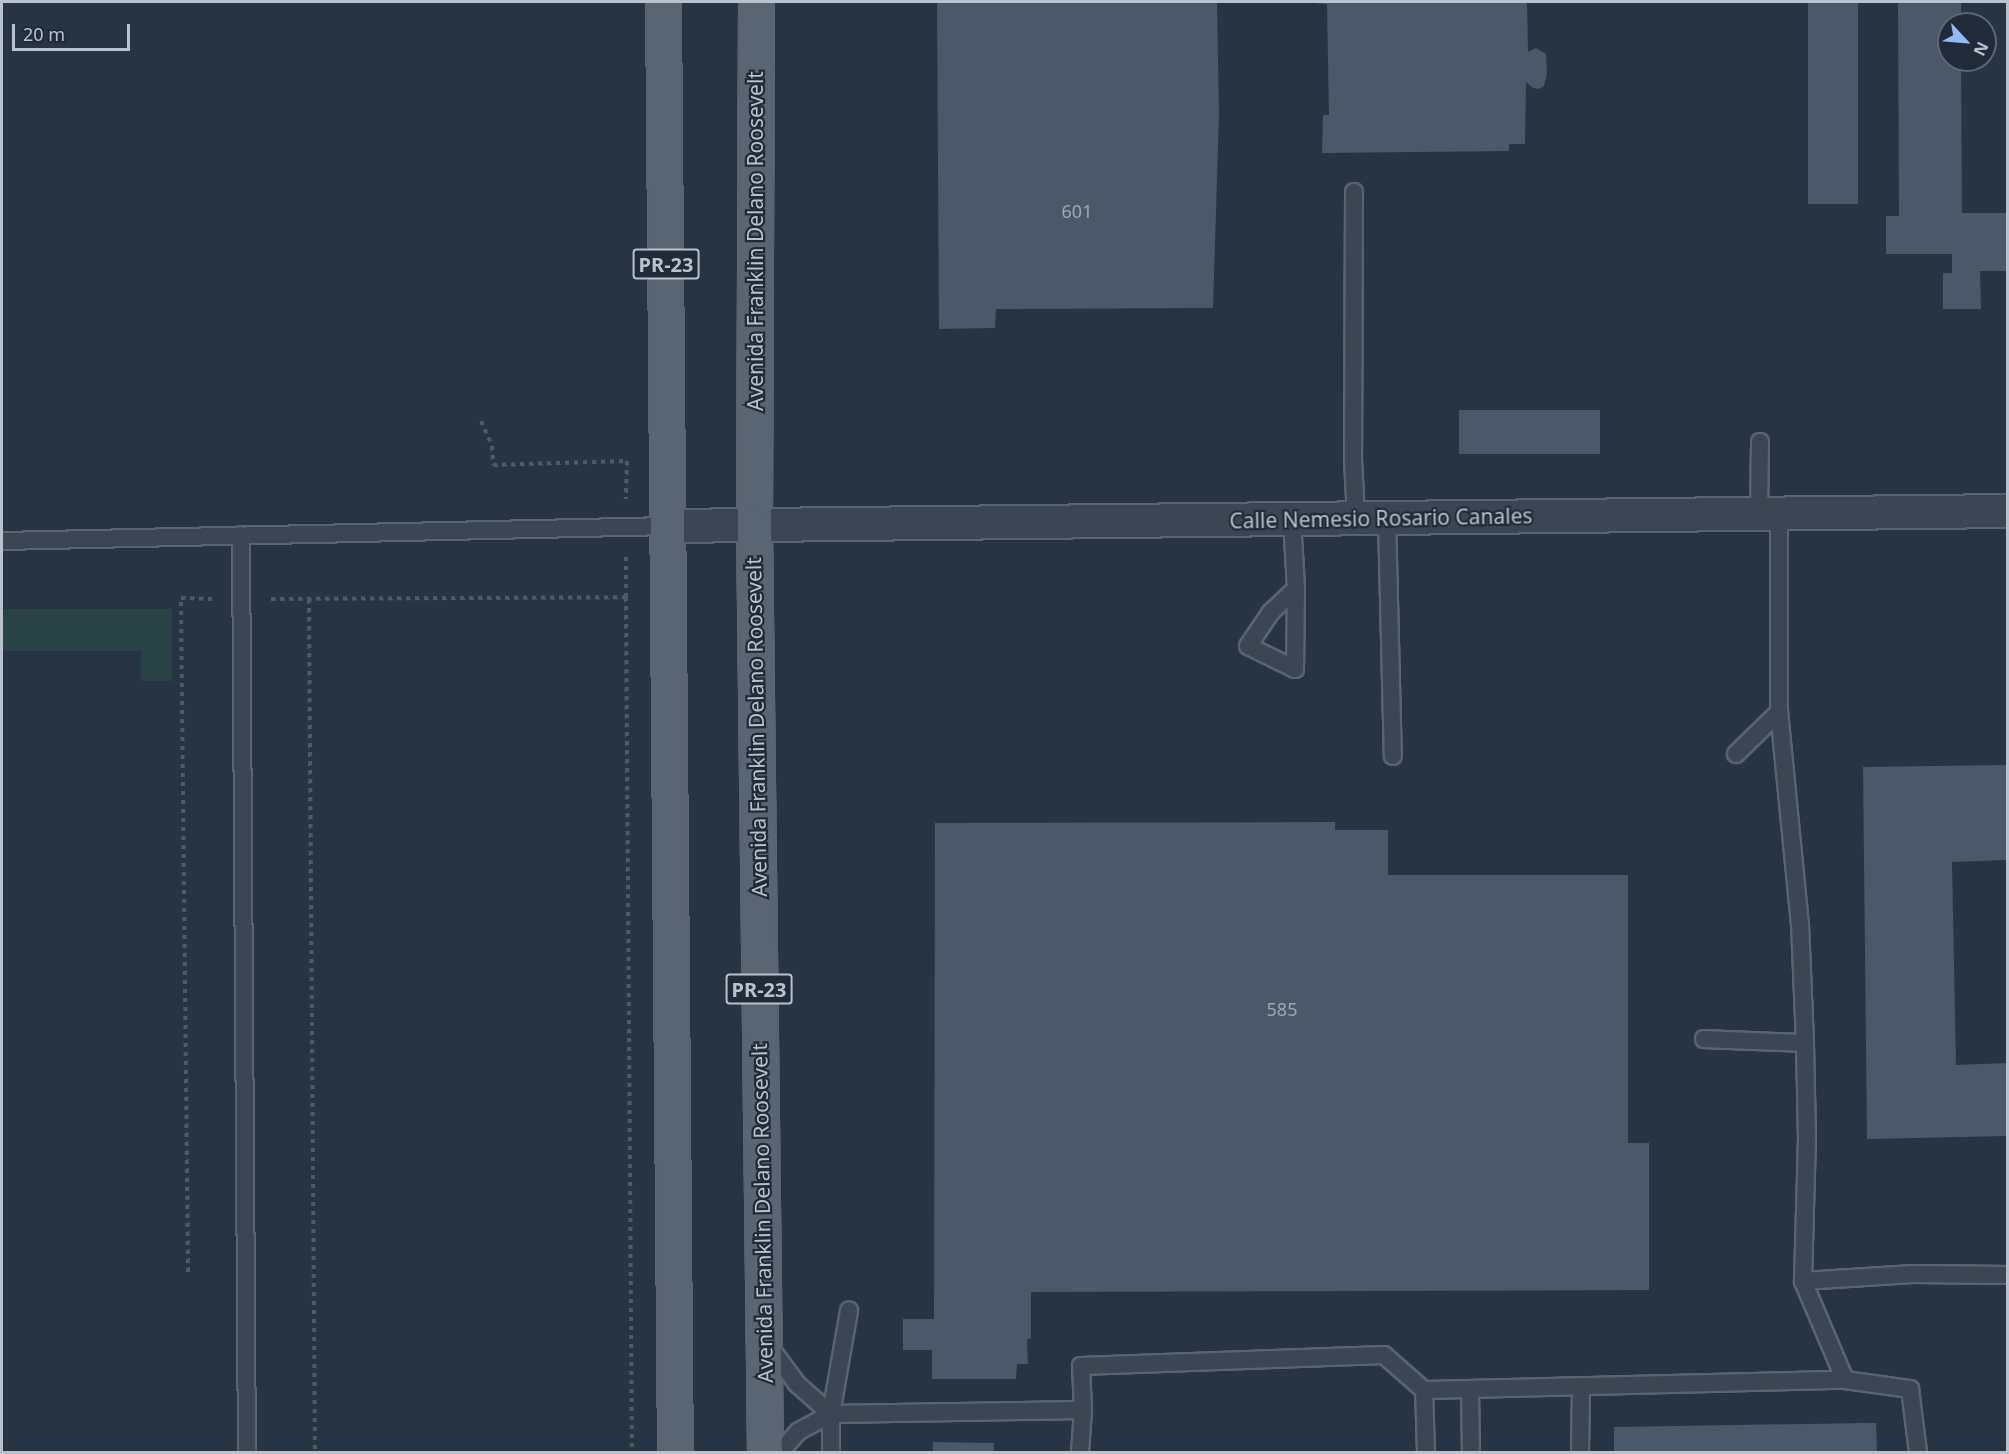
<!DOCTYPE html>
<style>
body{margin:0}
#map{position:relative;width:2009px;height:1454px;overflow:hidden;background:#273444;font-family:"Noto Sans",sans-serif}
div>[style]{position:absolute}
.green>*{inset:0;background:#294245}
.building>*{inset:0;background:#4b586a;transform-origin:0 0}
.path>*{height:4px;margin-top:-2px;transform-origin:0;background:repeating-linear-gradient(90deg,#475f61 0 4.5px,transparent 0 9px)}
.roads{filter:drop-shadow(2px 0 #5a6371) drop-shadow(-2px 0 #5a6371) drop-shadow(0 2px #5a6371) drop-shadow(0 -2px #5a6371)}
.service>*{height:16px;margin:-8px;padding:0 8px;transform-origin:8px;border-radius:8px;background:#3b4553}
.minor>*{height:32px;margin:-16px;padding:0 16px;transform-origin:16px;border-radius:16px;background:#3b4553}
.primary>*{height:33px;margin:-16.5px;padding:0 16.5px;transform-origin:16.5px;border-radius:16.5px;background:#596573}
span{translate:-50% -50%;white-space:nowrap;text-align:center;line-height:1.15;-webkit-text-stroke:4.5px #202a39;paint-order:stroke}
.number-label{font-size:18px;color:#9ea7b4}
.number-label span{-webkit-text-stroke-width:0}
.shield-label span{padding:2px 4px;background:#202a39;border:2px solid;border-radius:4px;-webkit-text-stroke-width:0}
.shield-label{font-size:20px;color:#b9c1cd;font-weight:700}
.street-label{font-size:21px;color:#b9c1cd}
.frame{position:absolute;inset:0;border:3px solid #b9c1cd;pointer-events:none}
.north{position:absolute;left:1937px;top:12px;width:60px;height:60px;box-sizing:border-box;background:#202a39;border:2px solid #5d6674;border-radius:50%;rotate:116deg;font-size:16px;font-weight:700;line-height:24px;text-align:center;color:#b9c1cd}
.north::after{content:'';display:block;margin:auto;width:21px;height:27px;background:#90bbfb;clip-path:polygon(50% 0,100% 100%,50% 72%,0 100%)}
.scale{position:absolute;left:12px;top:24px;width:118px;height:27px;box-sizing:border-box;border:3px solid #b9c1cd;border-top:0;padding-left:8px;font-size:18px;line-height:21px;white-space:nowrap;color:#b9c1cd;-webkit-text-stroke:4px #202a39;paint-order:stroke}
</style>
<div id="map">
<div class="green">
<div style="clip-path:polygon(2px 609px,172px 609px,172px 681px,141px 681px,141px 651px,2px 651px)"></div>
</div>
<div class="building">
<div style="clip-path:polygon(937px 2px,1217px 2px,1219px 115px,1213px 308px,996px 309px,995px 328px,939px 329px)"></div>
<div style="clip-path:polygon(1299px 2px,1527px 2px,1528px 52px,1536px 48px,1546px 54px,1547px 74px,1544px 86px,1539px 89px,1533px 88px,1526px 82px,1525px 144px,1509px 144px,1509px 151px,1322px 153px,1323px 115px,1329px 115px,1327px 4px)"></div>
<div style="left:1808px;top:2px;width:50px;height:202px"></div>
<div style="clip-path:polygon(1898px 2px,1961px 2px,1961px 24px,1949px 24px,1949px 60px,1961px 60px,1962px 213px,2008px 213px,2008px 271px,1980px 271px,1981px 309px,1943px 309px,1943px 273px,1952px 273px,1952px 254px,1886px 254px,1886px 216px,1899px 216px)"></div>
<div style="left:1600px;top:410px;width:44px;height:141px;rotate:90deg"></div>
<div style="clip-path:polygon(2008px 765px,2008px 860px,1952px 862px,1956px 1065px,2008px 1063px,2008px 1136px,1867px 1139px,1863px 767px)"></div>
<div style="clip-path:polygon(1335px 822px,1335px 830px,1388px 830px,1388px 875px,1628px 875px,1628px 1143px,1649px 1143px,1649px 1290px,1031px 1292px,1031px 1338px,1027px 1339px,1028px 1364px,1017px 1364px,1016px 1379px,932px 1379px,932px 1350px,903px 1350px,903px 1319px,934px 1319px,935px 823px)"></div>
<div style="clip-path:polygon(1865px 1423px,1876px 1423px,1877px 1452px,1614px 1452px,1614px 1427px)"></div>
<div style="left:933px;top:1442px;width:61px;height:10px;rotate:1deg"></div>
</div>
<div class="path">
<div style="left:481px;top:421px;width:27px;rotate:66deg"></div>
<div style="left:492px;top:446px;width:19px;rotate:87deg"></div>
<div style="left:493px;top:465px;width:134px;rotate:-1.7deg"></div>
<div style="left:627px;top:461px;width:38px;rotate:92deg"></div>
<div style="left:626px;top:597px;width:855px;rotate:89.6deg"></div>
<div style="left:271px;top:599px;width:355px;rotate:-0.3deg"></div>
<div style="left:626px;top:597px;width:42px;rotate:-90deg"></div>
<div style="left:309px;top:599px;width:853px;rotate:89.6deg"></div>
<div style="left:188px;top:1272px;width:674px;rotate:-90.6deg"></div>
<div style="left:181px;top:598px;width:31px;rotate:2deg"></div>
</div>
<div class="roads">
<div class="service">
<div style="left:1354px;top:192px;width:267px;rotate:90.2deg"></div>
<div style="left:1353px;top:459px;width:59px;rotate:87.1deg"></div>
<div style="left:1759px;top:515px;width:73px;rotate:-89.2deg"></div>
<div style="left:1387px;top:518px;width:238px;rotate:88.6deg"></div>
<div style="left:1292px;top:519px;width:70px;rotate:86.7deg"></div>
<div style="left:1296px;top:589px;width:80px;rotate:90.7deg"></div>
<div style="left:1295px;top:669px;width:52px;rotate:-153.9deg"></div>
<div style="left:1248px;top:646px;width:41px;rotate:-55.9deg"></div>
<div style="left:1271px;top:612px;width:34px;rotate:-43deg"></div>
<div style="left:241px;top:535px;width:917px;rotate:89.63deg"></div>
<div style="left:2px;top:541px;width:666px;rotate:-1.29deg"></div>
<div style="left:1736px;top:754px;width:60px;rotate:-44.3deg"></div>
<div style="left:1704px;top:1039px;width:101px;rotate:2.3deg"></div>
<div style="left:1803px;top:1281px;width:110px;rotate:-3.6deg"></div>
<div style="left:1913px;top:1274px;width:95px;rotate:0.6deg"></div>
<div style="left:769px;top:1346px;width:47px;rotate:53.6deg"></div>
<div style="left:797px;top:1384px;width:45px;rotate:41.4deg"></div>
<div style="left:1845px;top:1380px;width:66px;rotate:7.9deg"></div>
<div style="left:1910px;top:1389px;width:64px;rotate:82.8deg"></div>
<div style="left:1470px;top:1389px;width:63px;rotate:89.1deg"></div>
<div style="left:780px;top:1452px;width:28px;rotate:-48deg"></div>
<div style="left:799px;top:1431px;width:36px;rotate:-28deg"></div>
<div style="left:831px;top:1414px;width:252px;rotate:-0.9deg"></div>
<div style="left:831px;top:1452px;width:38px;rotate:-90deg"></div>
<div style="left:831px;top:1414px;width:105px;rotate:-80.1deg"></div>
<div style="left:1080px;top:1452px;width:42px;rotate:-85.9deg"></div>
<div style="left:1083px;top:1410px;width:44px;rotate:-92.6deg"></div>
<div style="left:1081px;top:1366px;width:303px;rotate:-2.1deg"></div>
<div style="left:1384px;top:1355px;width:53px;rotate:41.2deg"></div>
<div style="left:1426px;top:1452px;width:62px;rotate:-91.8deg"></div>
<div style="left:1424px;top:1390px;width:421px;rotate:-1.4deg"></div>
<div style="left:1845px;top:1380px;width:108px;rotate:-113deg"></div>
<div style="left:1803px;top:1281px;width:142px;rotate:-88.4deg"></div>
<div style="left:1807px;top:1139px;width:96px;rotate:-91.2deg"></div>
<div style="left:1805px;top:1043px;width:118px;rotate:-92.4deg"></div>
<div style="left:1800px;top:925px;width:214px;rotate:-95.6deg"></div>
<div style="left:1779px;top:712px;width:198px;rotate:-90deg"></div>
<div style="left:1580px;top:1452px;width:66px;rotate:-89.1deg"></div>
</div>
<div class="minor">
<div style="left:668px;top:526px;width:1340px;rotate:-0.64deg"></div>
</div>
<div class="primary">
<div style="left:663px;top:2px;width:1450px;rotate:89.53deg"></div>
<div style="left:756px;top:2px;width:524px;rotate:90.22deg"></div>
<div style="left:754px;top:526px;width:926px;rotate:89.32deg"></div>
</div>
</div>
<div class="number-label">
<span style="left:1077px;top:211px">601</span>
<span style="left:1282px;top:1009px">585</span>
</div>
<div class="shield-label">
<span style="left:666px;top:264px">PR-23</span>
<span style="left:759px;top:989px">PR-23</span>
</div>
<div class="street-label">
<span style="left:755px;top:241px;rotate:-90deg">Avenida Franklin Delano Roosevelt</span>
<span style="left:1381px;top:518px;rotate:-1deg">Calle Nemesio Rosario Canales</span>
<span style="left:756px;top:727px;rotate:-91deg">Avenida Franklin Delano Roosevelt</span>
<span style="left:762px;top:1213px;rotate:-91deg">Avenida Franklin Delano Roosevelt</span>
</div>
<div class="frame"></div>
<div class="north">N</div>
<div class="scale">20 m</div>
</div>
